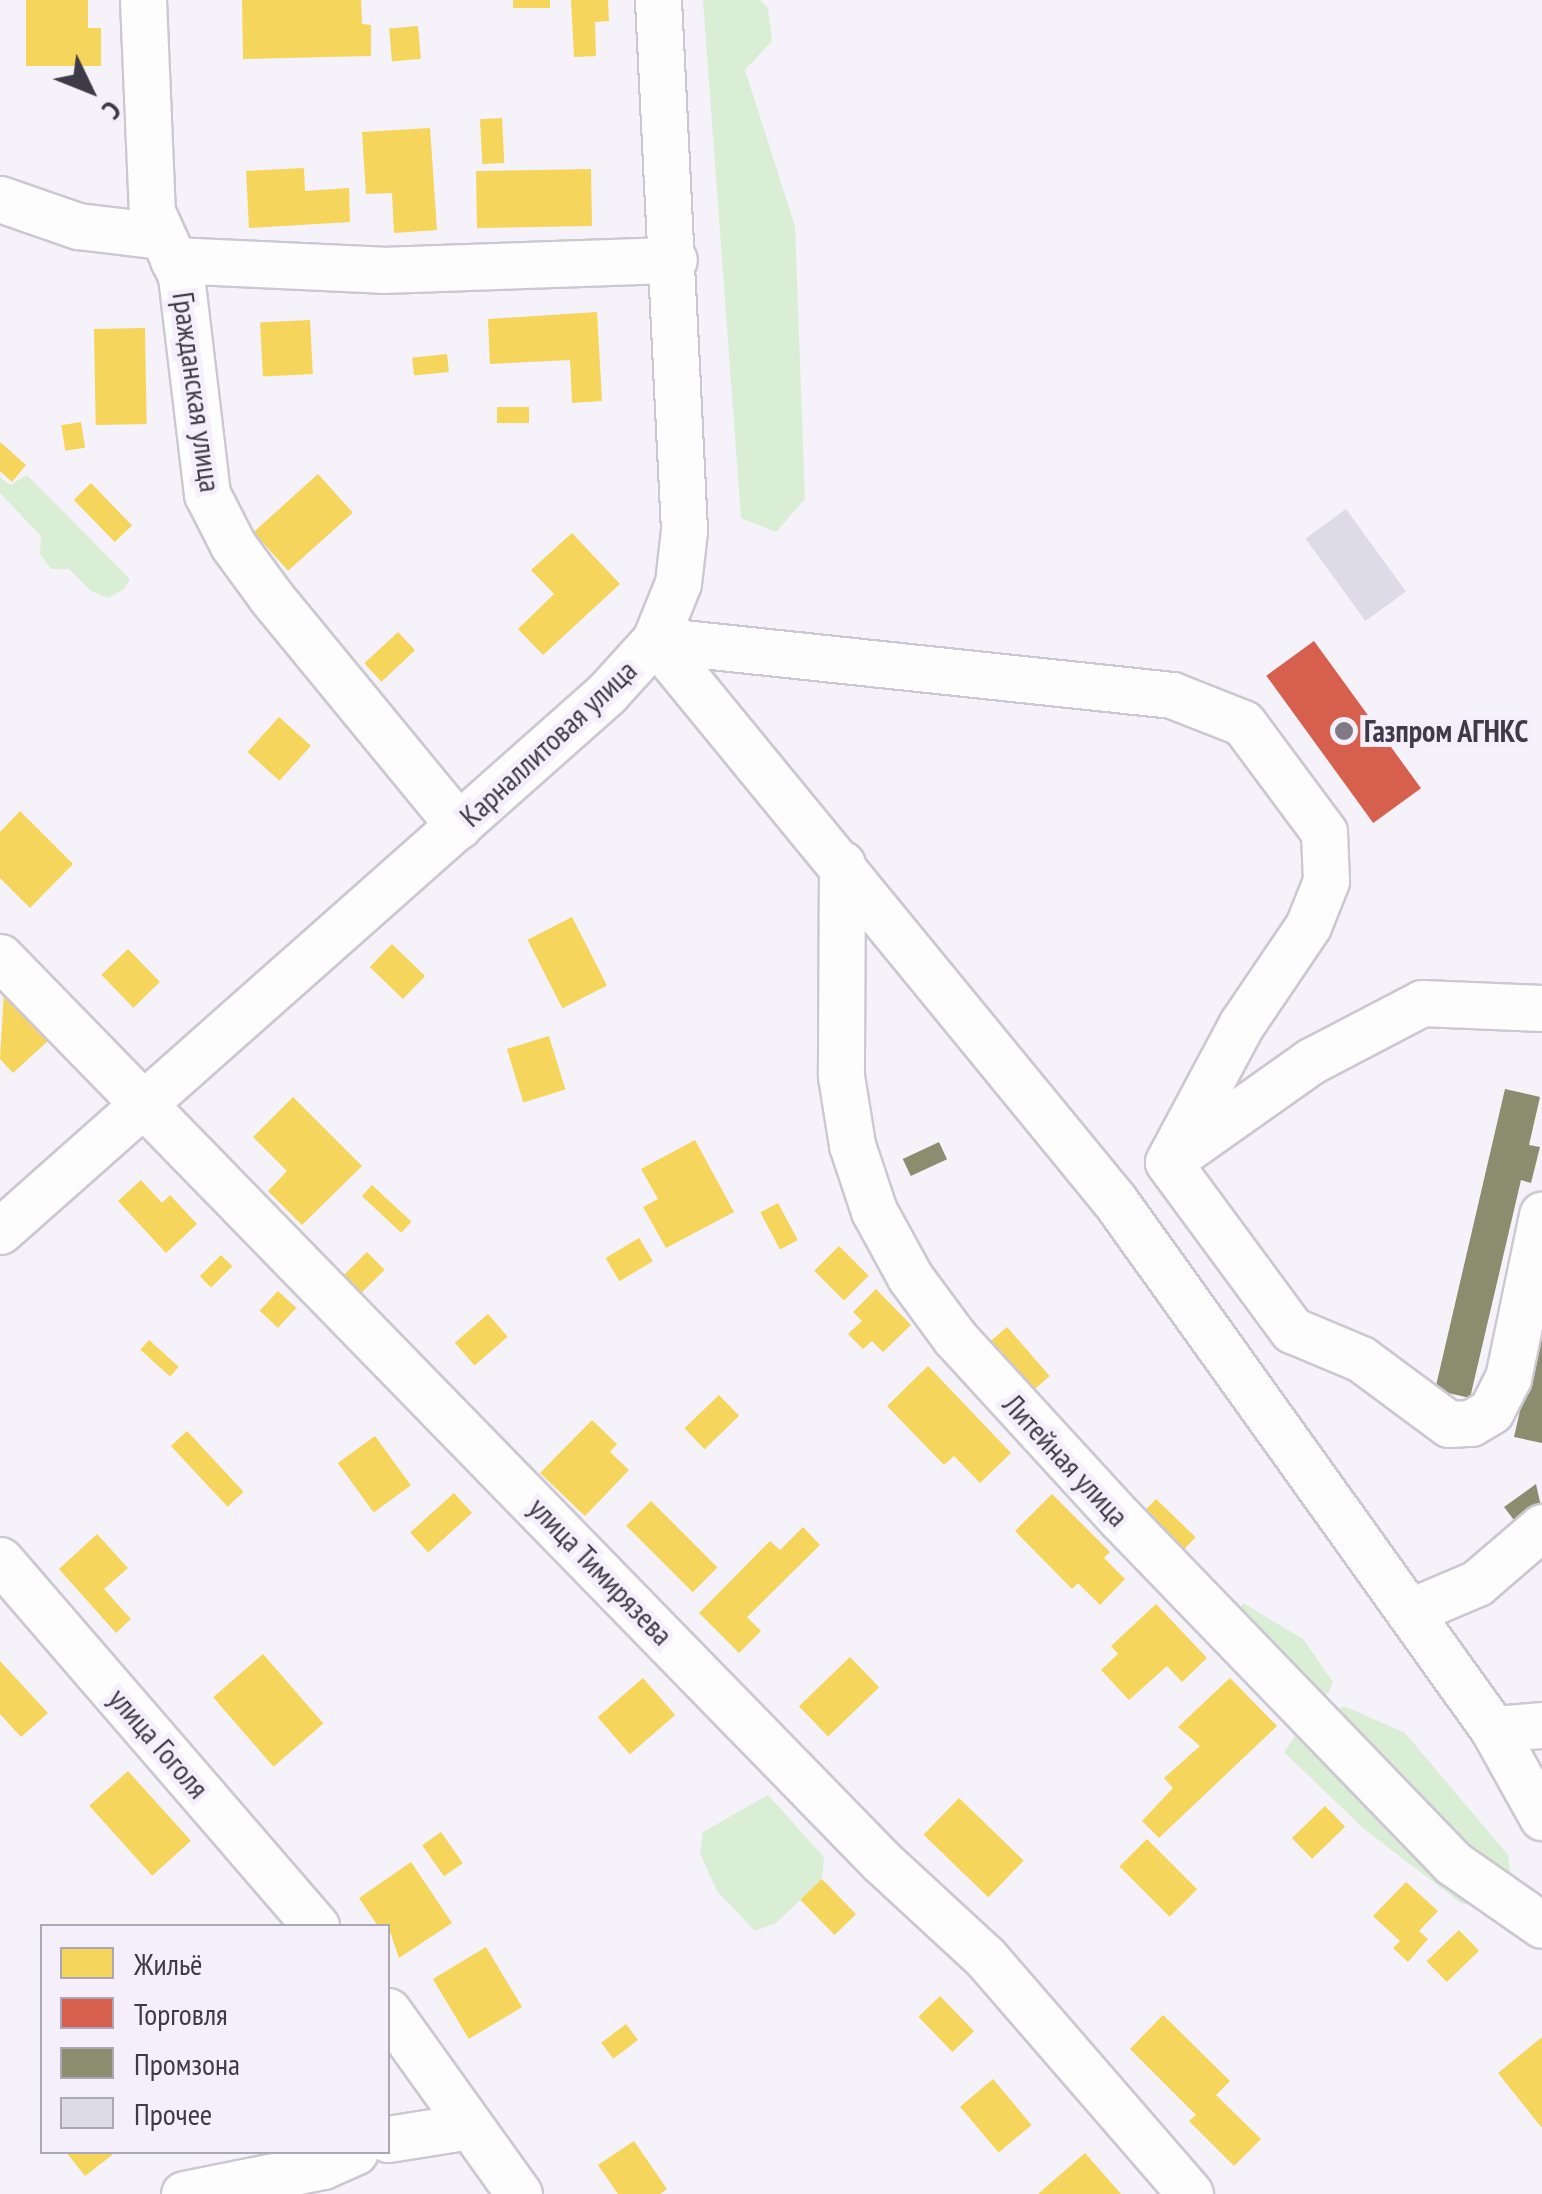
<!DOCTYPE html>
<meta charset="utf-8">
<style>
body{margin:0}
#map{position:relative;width:1542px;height:2194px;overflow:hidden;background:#f5f2f9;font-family:"PT Sans Narrow",sans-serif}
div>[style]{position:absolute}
.green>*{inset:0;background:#daeed5}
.homes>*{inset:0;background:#f6d55c;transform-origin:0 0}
.shops>*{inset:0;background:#d6604d;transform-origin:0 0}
.industry>*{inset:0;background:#8c8c6e;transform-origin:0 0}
.building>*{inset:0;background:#dddbe7;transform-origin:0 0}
.roads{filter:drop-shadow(2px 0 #ccc8d1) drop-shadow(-2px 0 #ccc8d1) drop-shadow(0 2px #ccc8d1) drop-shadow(0 -2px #ccc8d1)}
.minor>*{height:45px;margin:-22.5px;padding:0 22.5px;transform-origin:22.5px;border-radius:22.5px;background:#fefdfe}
.dots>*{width:28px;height:28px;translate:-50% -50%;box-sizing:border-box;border:5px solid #f5effc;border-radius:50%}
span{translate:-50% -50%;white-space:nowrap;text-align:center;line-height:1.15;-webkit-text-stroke:10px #f5effc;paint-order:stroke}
.street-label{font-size:30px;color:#3f3a47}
.poi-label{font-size:30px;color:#3f3a47;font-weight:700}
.left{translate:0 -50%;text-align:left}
.legend{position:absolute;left:40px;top:1924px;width:350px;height:230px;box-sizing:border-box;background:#f5effc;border:2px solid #aca7b4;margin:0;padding:12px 18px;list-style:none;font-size:30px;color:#3f3a47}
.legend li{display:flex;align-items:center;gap:20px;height:50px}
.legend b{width:50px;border:2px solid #aca7b4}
.north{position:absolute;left:40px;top:40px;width:100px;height:100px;-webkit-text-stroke:8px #f5effc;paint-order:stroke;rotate:133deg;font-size:28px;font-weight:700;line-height:40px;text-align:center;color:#3f3a47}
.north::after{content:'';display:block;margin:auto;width:35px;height:45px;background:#3f3a47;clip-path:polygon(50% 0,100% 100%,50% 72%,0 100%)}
</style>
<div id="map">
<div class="green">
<div style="clip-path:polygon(703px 0,760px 0,768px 8px,772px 41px,745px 70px,795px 226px,805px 499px,776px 532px,741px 518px)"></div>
<div style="clip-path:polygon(27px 475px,130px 579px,124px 589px,108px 598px,91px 591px,69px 569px,51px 569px,40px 554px,41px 536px,0 493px,0 477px,10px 485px)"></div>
<div style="clip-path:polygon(1243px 1603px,1303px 1639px,1333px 1682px,1328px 1693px,1313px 1701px,1234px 1622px)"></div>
<div style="clip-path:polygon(1344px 1706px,1405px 1733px,1508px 1855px,1511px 1876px,1485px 1909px,1461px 1903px,1364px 1829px,1284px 1752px,1297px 1734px)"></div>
<div style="clip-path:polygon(768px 1795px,824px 1857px,822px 1879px,776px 1923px,755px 1931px,717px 1891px,700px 1853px,703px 1832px)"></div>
</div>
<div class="homes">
<div style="clip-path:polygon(26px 0,88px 0,88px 28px,101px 28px,101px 66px,26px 66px)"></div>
<div style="clip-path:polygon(242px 0,361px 0,362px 24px,371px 25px,371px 56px,243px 59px)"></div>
<div style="left:513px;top:0;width:37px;height:8px"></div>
<div style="clip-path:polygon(571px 0,608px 0,609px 21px,595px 22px,596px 56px,574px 57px)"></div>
<div style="left:418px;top:26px;width:33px;height:29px;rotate:85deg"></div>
<div style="left:502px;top:118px;width:45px;height:22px;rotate:87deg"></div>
<div style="clip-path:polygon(430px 128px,437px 230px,394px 233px,392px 193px,366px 194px,362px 132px)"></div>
<div style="clip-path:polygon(304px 168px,305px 191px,349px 188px,350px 222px,249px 228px,246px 171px)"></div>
<div style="left:591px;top:169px;width:57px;height:115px;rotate:89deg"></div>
<div style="clip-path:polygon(597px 312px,602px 401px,572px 403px,570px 360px,490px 364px,488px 319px)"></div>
<div style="left:310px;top:320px;width:54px;height:50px;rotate:87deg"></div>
<div style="left:145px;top:328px;width:96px;height:51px;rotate:89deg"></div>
<div style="left:447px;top:354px;width:18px;height:35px;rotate:84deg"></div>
<div style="left:529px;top:407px;width:16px;height:32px;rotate:90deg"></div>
<div style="left:81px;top:422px;width:26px;height:20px;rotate:81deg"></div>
<div style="clip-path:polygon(0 442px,26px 465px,12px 482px,0 471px)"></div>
<div style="left:318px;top:474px;width:52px;height:87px;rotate:48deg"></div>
<div style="left:91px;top:483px;width:59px;height:24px;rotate:46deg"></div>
<div style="clip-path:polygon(572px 533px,620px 584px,543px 655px,518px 629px,554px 594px,531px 570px)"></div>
<div style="left:398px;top:632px;width:25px;height:46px;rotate:47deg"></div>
<div style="left:279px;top:717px;width:43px;height:47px;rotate:42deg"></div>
<div style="clip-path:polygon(20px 811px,73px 864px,30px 908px,0 878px,0 832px)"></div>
<div style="left:572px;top:917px;width:77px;height:50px;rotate:63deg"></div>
<div style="left:392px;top:944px;width:46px;height:32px;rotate:44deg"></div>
<div style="left:128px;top:949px;width:46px;height:37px;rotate:46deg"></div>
<div style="clip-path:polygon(4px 992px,49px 1040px,13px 1073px,0 1059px)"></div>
<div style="left:549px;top:1036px;width:56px;height:44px;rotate:73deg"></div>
<div style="clip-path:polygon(293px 1097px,362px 1166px,302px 1225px,268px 1191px,287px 1171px,253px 1137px)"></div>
<div style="clip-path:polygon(695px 1140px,734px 1212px,666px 1248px,643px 1207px,658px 1199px,641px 1169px)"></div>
<div style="clip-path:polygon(141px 1180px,162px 1203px,170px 1195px,197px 1224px,166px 1253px,118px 1201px)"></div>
<div style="left:372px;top:1185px;width:54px;height:15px;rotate:43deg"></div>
<div style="left:778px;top:1203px;width:42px;height:20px;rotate:62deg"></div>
<div style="left:639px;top:1238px;width:27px;height:39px;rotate:59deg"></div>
<div style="left:839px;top:1246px;width:42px;height:35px;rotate:45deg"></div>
<div style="left:367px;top:1252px;width:25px;height:33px;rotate:45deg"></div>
<div style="left:221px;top:1255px;width:16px;height:30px;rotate:45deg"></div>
<div style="clip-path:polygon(876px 1289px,911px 1325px,883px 1352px,872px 1341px,863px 1349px,848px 1334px,862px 1321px,853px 1312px)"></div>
<div style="left:278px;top:1291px;width:25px;height:27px;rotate:43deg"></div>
<div style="left:488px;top:1314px;width:30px;height:44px;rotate:49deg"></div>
<div style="left:1007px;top:1327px;width:65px;height:31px;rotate:49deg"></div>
<div style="left:149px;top:1340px;width:40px;height:13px;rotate:42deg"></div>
<div style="clip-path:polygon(928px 1366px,1011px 1453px,980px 1483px,954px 1456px,944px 1465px,887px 1406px)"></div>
<div style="left:719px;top:1395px;width:29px;height:48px;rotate:46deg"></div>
<div style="clip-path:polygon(592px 1420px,617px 1444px,610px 1452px,629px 1470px,585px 1516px,540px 1473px)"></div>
<div style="left:187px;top:1431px;width:83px;height:22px;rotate:47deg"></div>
<div style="left:375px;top:1436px;width:61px;height:46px;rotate:54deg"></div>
<div style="left:454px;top:1493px;width:27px;height:59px;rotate:48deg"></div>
<div style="clip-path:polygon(1052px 1494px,1110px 1552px,1104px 1558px,1125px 1579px,1100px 1605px,1078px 1583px,1072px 1589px,1015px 1531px)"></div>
<div style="left:1156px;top:1499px;width:55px;height:27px;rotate:44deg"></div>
<div style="left:651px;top:1501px;width:94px;height:35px;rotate:45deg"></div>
<div style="clip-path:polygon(803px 1527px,820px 1545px,747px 1617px,761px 1631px,739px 1653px,699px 1613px,770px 1541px,780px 1550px)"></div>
<div style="clip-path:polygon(97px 1534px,128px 1568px,104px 1589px,131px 1619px,116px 1633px,59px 1569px)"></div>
<div style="clip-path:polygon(1156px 1604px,1207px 1658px,1182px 1682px,1167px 1666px,1129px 1700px,1101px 1670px,1118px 1654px,1111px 1646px)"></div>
<div style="left:263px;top:1654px;width:92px;height:66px;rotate:49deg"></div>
<div style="left:850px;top:1657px;width:42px;height:71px;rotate:46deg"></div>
<div style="clip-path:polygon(0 1661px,48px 1713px,21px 1737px,0 1714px)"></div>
<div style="left:643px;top:1678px;width:49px;height:60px;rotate:49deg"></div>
<div style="clip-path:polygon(1230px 1678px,1277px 1726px,1159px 1838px,1142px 1821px,1173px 1788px,1164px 1778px,1200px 1746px,1178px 1727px)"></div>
<div style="left:128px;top:1771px;width:94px;height:52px;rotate:48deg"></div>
<div style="left:959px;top:1798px;width:90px;height:51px;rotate:44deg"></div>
<div style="left:1325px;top:1806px;width:29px;height:46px;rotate:46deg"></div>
<div style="left:441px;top:1832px;width:38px;height:23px;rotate:55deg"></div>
<div style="left:1147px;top:1839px;width:71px;height:39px;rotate:45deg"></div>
<div style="clip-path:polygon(411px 1862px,452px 1923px,399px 1958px,388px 1926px,378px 1926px,359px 1898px)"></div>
<div style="left:822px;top:1879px;width:49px;height:30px;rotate:46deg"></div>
<div style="clip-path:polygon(1406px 1882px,1438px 1911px,1419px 1931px,1428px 1939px,1408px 1962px,1393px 1948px,1400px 1941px,1373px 1916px)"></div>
<div style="left:1459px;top:1930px;width:29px;height:45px;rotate:46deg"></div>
<div style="left:486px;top:1947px;width:70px;height:62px;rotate:59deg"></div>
<div style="left:940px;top:1996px;width:49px;height:30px;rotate:46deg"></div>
<div style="clip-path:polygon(1163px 2015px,1230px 2081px,1216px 2095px,1261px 2139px,1234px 2166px,1189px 2121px,1196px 2115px,1130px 2049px)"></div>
<div style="left:626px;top:2024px;width:20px;height:31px;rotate:53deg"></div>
<div style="clip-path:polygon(1542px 2037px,1542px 2128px,1498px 2073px)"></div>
<div style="left:993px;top:2079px;width:60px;height:43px;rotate:50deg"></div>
<div style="clip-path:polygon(634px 2141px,667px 2189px,660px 2194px,618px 2194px,598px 2165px)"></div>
<div style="clip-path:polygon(66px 2152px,116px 2152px,85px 2176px)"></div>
<div style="clip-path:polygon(1085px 2153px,1121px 2194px,1038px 2194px)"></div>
</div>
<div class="shops">
<div style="left:1314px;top:641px;width:182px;height:59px;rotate:54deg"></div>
</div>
<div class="industry">
<div style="clip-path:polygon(1505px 1089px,1540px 1097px,1529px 1145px,1540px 1147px,1531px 1183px,1521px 1180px,1470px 1398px,1435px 1390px)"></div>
<div style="left:939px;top:1142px;width:19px;height:40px;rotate:65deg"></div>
<div style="clip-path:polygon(1540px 1323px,1542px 1324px,1542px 1443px,1514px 1437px)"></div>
<div style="clip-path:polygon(1536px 1484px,1542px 1511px,1520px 1528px,1504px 1507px)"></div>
</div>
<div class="building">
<div style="left:1346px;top:509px;width:102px;height:50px;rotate:54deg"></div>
</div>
<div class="roads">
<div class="minor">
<div style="left:143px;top:0;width:212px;rotate:87.6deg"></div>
<div style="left:152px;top:212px;width:70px;rotate:65.6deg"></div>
<div style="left:181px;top:276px;width:220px;rotate:83.2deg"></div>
<div style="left:207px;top:494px;width:57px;rotate:63deg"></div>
<div style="left:233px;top:545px;width:64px;rotate:53.8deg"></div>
<div style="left:271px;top:597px;width:296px;rotate:50.6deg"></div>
<div style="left:0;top:199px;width:83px;rotate:19.1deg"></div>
<div style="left:78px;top:226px;width:85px;rotate:6.8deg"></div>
<div style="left:173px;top:260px;width:209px;rotate:2.7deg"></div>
<div style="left:382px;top:270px;width:292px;rotate:-2deg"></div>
<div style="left:655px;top:640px;width:520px;rotate:6.07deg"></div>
<div style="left:1172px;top:695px;width:76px;rotate:21.5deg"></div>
<div style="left:1243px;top:723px;width:136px;rotate:53.4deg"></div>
<div style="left:1324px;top:832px;width:49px;rotate:87.7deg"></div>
<div style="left:1326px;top:881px;width:48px;rotate:111.8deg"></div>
<div style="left:1308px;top:926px;width:120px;rotate:124.1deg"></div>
<div style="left:1241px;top:1025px;width:155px;rotate:118.1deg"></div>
<div style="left:1168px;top:1162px;width:209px;rotate:53.6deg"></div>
<div style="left:1292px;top:1330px;width:75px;rotate:22.8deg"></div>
<div style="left:1361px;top:1359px;width:109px;rotate:36.5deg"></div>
<div style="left:1449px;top:1424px;width:22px;rotate:-3deg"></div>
<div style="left:1471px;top:1423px;width:23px;rotate:-31deg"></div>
<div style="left:1491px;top:1411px;width:37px;rotate:-63deg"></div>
<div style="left:1508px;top:1378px;width:167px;rotate:-78.2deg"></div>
<div style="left:655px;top:640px;width:725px;rotate:50.65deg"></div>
<div style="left:1115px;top:1201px;width:649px;rotate:54.4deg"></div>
<div style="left:1493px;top:1729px;width:101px;rotate:60.9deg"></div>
<div style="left:842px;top:864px;width:212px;rotate:90.3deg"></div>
<div style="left:841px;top:1076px;width:70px;rotate:80.9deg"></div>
<div style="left:852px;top:1145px;width:70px;rotate:71.6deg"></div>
<div style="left:874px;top:1211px;width:75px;rotate:61.4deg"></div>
<div style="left:910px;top:1277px;width:76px;rotate:53.6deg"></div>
<div style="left:955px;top:1338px;width:244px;rotate:47.5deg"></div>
<div style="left:1120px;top:1518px;width:479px;rotate:46deg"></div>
<div style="left:1453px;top:1863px;width:108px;rotate:34.9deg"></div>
<div style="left:0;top:957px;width:1264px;rotate:45.74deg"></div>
<div style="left:882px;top:1862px;width:140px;rotate:42.7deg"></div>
<div style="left:985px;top:1957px;width:313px;rotate:49.1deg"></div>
<div style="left:1181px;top:1153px;width:159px;rotate:-35.3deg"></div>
<div style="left:1311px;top:1061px;width:125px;rotate:-27.6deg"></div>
<div style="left:1422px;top:1003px;width:120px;rotate:2.4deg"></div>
<div style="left:0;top:1231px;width:811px;rotate:-41.55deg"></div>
<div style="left:607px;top:693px;width:72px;rotate:-47.8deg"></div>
<div style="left:655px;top:640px;width:61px;rotate:-68deg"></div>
<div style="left:678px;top:583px;width:53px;rotate:-83.5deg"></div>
<div style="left:684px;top:530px;width:531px;rotate:-92.81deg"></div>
<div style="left:0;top:1560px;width:484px;rotate:49.2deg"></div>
<div style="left:1409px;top:1612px;width:74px;rotate:-23.1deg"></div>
<div style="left:1477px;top:1583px;width:86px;rotate:-40.7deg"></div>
<div style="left:1493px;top:1729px;width:49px;rotate:-4.7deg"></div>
<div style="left:388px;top:2011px;width:225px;rotate:54.4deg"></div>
<div style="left:388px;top:2139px;width:83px;rotate:-9deg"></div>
<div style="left:184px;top:2194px;width:142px;rotate:-11.4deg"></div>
<div style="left:323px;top:2166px;width:35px;rotate:-24deg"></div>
</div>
</div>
<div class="dots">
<div style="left:1344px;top:731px;background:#7f7a85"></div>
</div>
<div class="street-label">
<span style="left:197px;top:392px;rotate:82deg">Гражданская улица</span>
<span style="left:548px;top:743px;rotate:-43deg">Карналлитовая улица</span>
<span style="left:1066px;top:1460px;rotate:47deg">Литейная улица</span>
<span style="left:601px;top:1571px;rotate:46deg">улица Тимирязева</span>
<span style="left:159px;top:1743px;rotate:49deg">улица Гоголя</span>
</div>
<div class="poi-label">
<span class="left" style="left:1364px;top:731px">Газпром АГНКС</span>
</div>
<ul class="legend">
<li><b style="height:28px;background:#f6d55c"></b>Жильё</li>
<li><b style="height:28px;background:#d6604d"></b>Торговля</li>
<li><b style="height:28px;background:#8c8c6e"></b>Промзона</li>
<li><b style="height:28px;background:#dddbe7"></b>Прочее</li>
</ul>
<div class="north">С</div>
</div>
